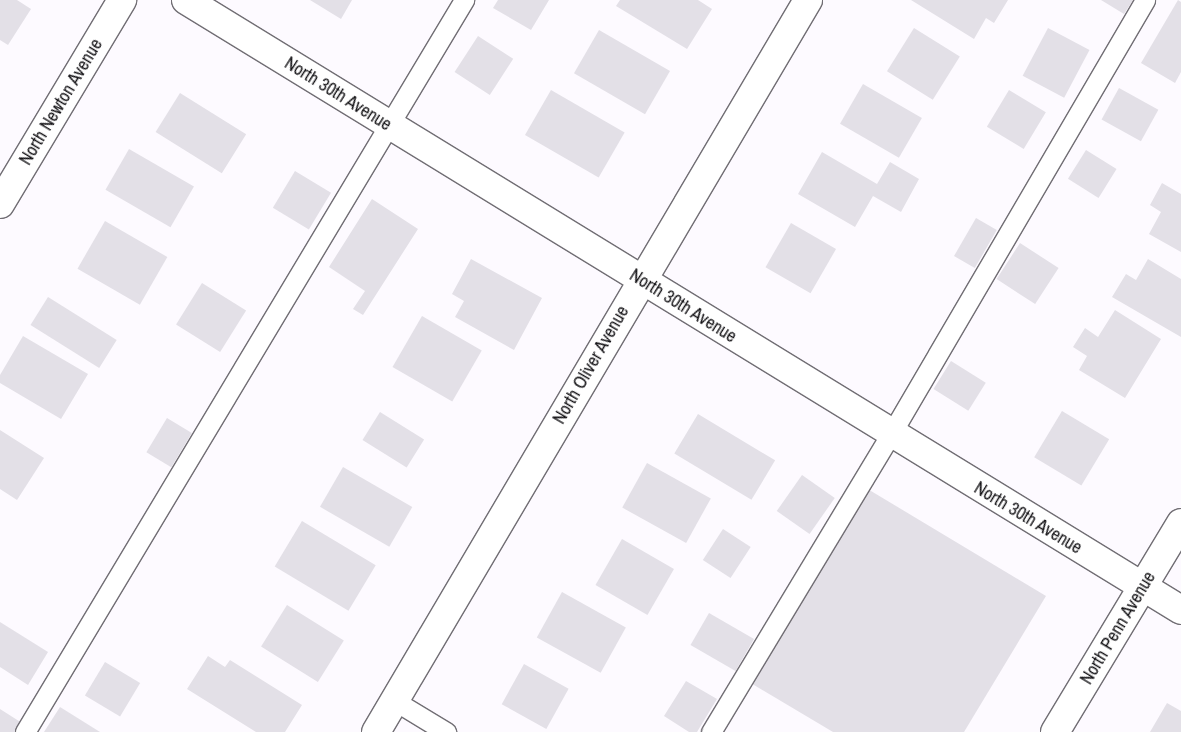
<!DOCTYPE html>
<style>
body{margin:0}
#map{position:relative;width:1181px;height:732px;overflow:hidden;background:#fdfaff;font-family:"Archivo Narrow",sans-serif}
div>[style]{position:absolute}
.building>*{inset:0;background:#e3e0e7;transform-origin:0 0}
.roads{filter:drop-shadow(1px 0 #716e74) drop-shadow(-1px 0 #716e74) drop-shadow(0 1px #716e74) drop-shadow(0 -1px #716e74)}
.service>*{height:19px;margin:-9.5px;padding:0 9.5px;transform-origin:9.5px;border-radius:9.5px;background:#fff}
.minor>*{height:28px;margin:-14px;padding:0 14px;transform-origin:14px;border-radius:14px;background:#fff}
.secondary>*{height:28px;margin:-14px;padding:0 14px;transform-origin:14px;border-radius:14px;background:#fff}
span{translate:-50% -50%;white-space:nowrap;text-align:center;line-height:1.15;-webkit-text-stroke:4px #fff;paint-order:stroke}
.street-label{font-size:18px;color:#100f12}
</style>
<div id="map">
<div class="building">
<div style="clip-path:polygon(0 0,17px 0,31px 9px,8px 45px,0 40px)"></div>
<div style="clip-path:polygon(310px 0,352px 0,341px 19px)"></div>
<div style="clip-path:polygon(498px 0,549px 0,531px 30px,493px 8px)"></div>
<div style="clip-path:polygon(620px 0,698px 0,712px 9px,687px 49px,616px 6px)"></div>
<div style="clip-path:polygon(911px 0,1008px 0,994px 23px,986px 18px,974px 39px)"></div>
<div style="clip-path:polygon(1101px 0,1133px 0,1124px 14px)"></div>
<div style="clip-path:polygon(1178px 0,1181px 2px,1181px 72px,1175px 83px,1141px 63px)"></div>
<div style="left:914px;top:28px;width:54px;height:51px;rotate:32deg"></div>
<div style="left:1048px;top:28px;width:47px;height:54px;rotate:28deg"></div>
<div style="left:599px;top:30px;width:82px;height:50px;rotate:30deg"></div>
<div style="left:478px;top:36px;width:42px;height:43px;rotate:33deg"></div>
<div style="left:863px;top:84px;width:68px;height:46px;rotate:30deg"></div>
<div style="left:1119px;top:88px;width:45px;height:36px;rotate:29deg"></div>
<div style="left:551px;top:90px;width:85px;height:52px;rotate:30deg"></div>
<div style="left:1009px;top:90px;width:43px;height:43px;rotate:31deg"></div>
<div style="left:180px;top:93px;width:78px;height:46px;rotate:32deg"></div>
<div style="left:129px;top:149px;width:75px;height:47px;rotate:30deg"></div>
<div style="left:1086px;top:150px;width:36px;height:34px;rotate:32deg"></div>
<div style="clip-path:polygon(822px 152px,877px 184px,890px 162px,919px 179px,901px 212px,873px 196px,855px 227px,798px 194px)"></div>
<div style="left:295px;top:171px;width:42px;height:43px;rotate:31deg"></div>
<div style="clip-path:polygon(1162px 183px,1181px 194px,1181px 252px,1149px 234px,1161px 212px,1150px 205px)"></div>
<div style="clip-path:polygon(372px 199px,418px 229px,363px 315px,353px 309px,365px 291px,329px 267px)"></div>
<div style="left:976px;top:218px;width:24px;height:44px;rotate:30deg"></div>
<div style="left:105px;top:221px;width:72px;height:55px;rotate:30deg"></div>
<div style="left:791px;top:223px;width:52px;height:51px;rotate:30deg"></div>
<div style="left:1020px;top:243px;width:46px;height:43px;rotate:33deg"></div>
<div style="clip-path:polygon(471px 259px,542px 298px,514px 350px,455px 317px,464px 301px,452px 294px)"></div>
<div style="clip-path:polygon(1148px 259px,1181px 279px,1181px 337px,1112px 297px,1126px 274px,1136px 280px)"></div>
<div style="left:202px;top:283px;width:52px;height:49px;rotate:32deg"></div>
<div style="left:48px;top:297px;width:81px;height:33px;rotate:32deg"></div>
<div style="clip-path:polygon(1115px 310px,1161px 339px,1125px 398px,1079px 370px,1087px 356px,1073px 347px,1085px 328px,1098px 337px)"></div>
<div style="left:422px;top:316px;width:69px;height:59px;rotate:30deg"></div>
<div style="clip-path:polygon(23px 336px,88px 374px,61px 419px,0 383px,0 375px)"></div>
<div style="left:951px;top:361px;width:41px;height:33px;rotate:32deg"></div>
<div style="left:1062px;top:411px;width:55px;height:54px;rotate:31deg"></div>
<div style="left:380px;top:412px;width:52px;height:33px;rotate:32deg"></div>
<div style="left:698px;top:414px;width:90px;height:46px;rotate:31deg"></div>
<div style="left:167px;top:418px;width:29px;height:40px;rotate:31deg"></div>
<div style="clip-path:polygon(0 430px,44px 458px,17px 500px,0 489px)"></div>
<div style="left:647px;top:463px;width:73px;height:51px;rotate:29deg"></div>
<div style="left:343px;top:467px;width:80px;height:46px;rotate:30deg"></div>
<div style="left:802px;top:475px;width:40px;height:44px;rotate:35deg"></div>
<div style="clip-path:polygon(866px 488px,1046px 596px,964px 732px,833px 732px,749px 682px)"></div>
<div style="left:302px;top:521px;width:86px;height:53px;rotate:31deg"></div>
<div style="left:723px;top:529px;width:33px;height:37px;rotate:33deg"></div>
<div style="left:622px;top:539px;width:60px;height:53px;rotate:30deg"></div>
<div style="left:562px;top:592px;width:73px;height:52px;rotate:29deg"></div>
<div style="left:287px;top:605px;width:67px;height:49px;rotate:32deg"></div>
<div style="left:709px;top:613px;width:52px;height:37px;rotate:30deg"></div>
<div style="clip-path:polygon(0 622px,48px 652px,28px 685px,0 667px)"></div>
<div style="clip-path:polygon(208px 656px,225px 667px,230px 660px,302px 705px,285px 732px,256px 732px,187px 689px)"></div>
<div style="left:105px;top:662px;width:41px;height:39px;rotate:31deg"></div>
<div style="left:524px;top:664px;width:51px;height:46px;rotate:29deg"></div>
<div style="clip-path:polygon(686px 681px,717px 699px,697px 732px,689px 732px,664px 716px)"></div>
<div style="clip-path:polygon(1167px 703px,1181px 711px,1181px 732px,1150px 732px)"></div>
<div style="clip-path:polygon(60px 707px,100px 732px,44px 732px)"></div>
<div style="clip-path:polygon(0 709px,22px 723px,16px 732px,0 732px)"></div>
</div>
<div class="roads">
<div class="service">
<div style="left:395px;top:701px;width:60px;rotate:31.3deg"></div>
<div style="left:25px;top:732px;width:854px;rotate:-59.05deg"></div>
<div style="left:711px;top:732px;width:348px;rotate:-58.9deg"></div>
<div style="left:891px;top:434px;width:503px;rotate:-59.66deg"></div>
</div>
<div class="minor">
<div style="left:186px;top:0;width:1167px;rotate:31.51deg"></div>
<div style="left:0;top:204px;width:238px;rotate:-59.1deg"></div>
<div style="left:376px;top:732px;width:850px;rotate:-59.45deg"></div>
</div>
<div class="secondary">
<div style="left:1055px;top:732px;width:244px;rotate:-58.9deg"></div>
</div>
</div>
<div class="street-label">
<span style="left:338px;top:94px;rotate:32deg">North 30th Avenue</span>
<span style="left:61px;top:102px;rotate:-59deg">North Newton Avenue</span>
<span style="left:683px;top:306px;rotate:32deg">North 30th Avenue</span>
<span style="left:591px;top:365px;rotate:-60deg">North Oliver Avenue</span>
<span style="left:1028px;top:518px;rotate:31deg">North 30th Avenue</span>
<span style="left:1118px;top:628px;rotate:-59deg">North Penn Avenue</span>
</div>
</div>
